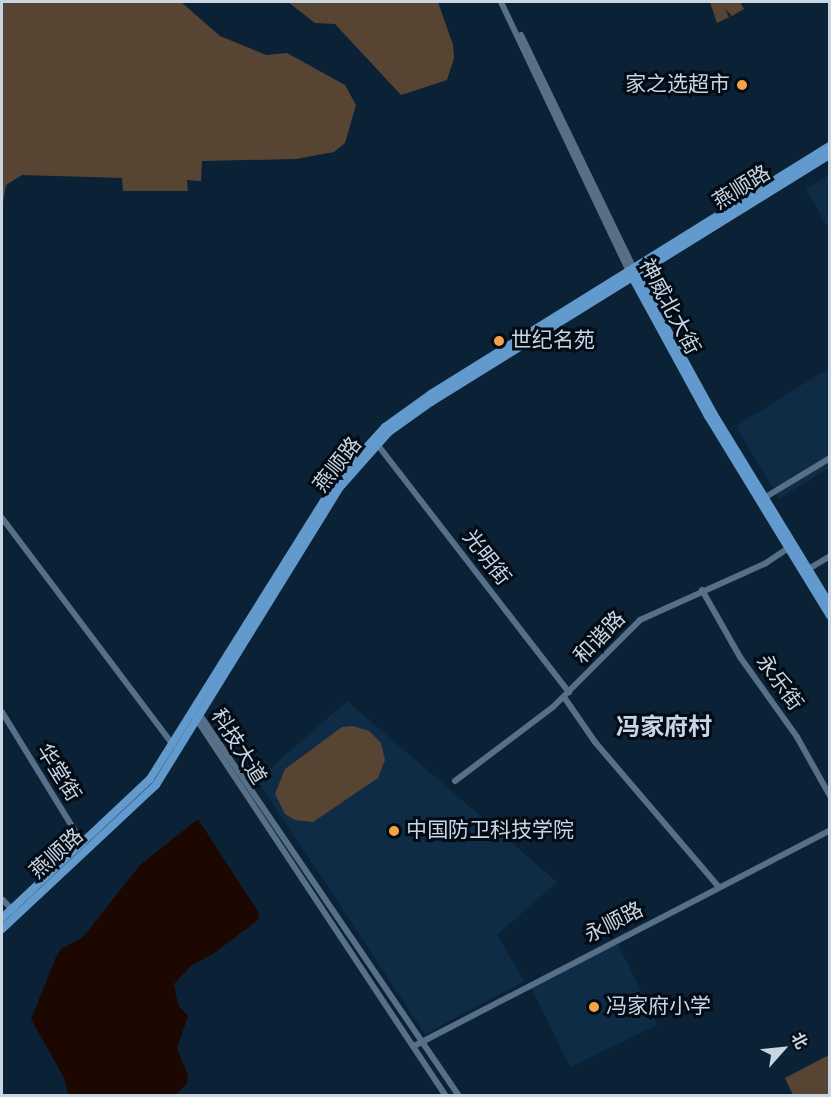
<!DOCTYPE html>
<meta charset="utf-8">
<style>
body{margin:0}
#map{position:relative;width:831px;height:1097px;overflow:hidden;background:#0b2236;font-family:"Alegreya Sans","Noto Sans SC",sans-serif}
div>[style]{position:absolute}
.built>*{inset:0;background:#0e2c45;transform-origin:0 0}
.green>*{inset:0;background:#584432}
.water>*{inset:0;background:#1c0800}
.minor>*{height:6px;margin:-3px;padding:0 3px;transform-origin:3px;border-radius:3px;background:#577088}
.major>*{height:8px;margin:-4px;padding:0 4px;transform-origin:4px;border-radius:4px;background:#629acd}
.dots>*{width:16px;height:16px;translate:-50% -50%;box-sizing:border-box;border:3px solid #030b14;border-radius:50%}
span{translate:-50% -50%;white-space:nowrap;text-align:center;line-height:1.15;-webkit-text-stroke:6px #030b14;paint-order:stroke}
.poi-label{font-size:21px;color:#c8d5e3}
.right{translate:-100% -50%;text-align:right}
.left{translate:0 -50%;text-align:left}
.street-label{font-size:21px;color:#c8d5e3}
.quarter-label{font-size:24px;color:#c8d5e3;font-weight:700}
.frame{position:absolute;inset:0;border:3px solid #c8d5e3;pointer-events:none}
.north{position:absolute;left:753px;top:1019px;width:60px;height:60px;-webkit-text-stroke:4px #030b14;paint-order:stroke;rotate:63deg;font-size:16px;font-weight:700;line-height:24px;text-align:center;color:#c8d5e3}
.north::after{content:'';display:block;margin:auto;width:21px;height:27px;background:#c8d5e3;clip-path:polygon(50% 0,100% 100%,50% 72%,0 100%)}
</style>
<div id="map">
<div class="built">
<div style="clip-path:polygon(829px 175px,829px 230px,806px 189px)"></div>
<div style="clip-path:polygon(829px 368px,829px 468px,779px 499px,736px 426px)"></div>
<div style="clip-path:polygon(347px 701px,557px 882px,497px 935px,524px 981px,425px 1034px,257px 780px)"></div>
<div style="left:617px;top:942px;width:92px;height:97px;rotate:64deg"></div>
</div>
<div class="green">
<div style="clip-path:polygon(2px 2px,181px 2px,220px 36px,266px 55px,287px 53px,345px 85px,356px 105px,345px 143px,334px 152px,296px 159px,202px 161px,201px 181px,187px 180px,188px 191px,123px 191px,122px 178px,22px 175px,6px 185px,2px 209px)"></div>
<div style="clip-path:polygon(288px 2px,438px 2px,453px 45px,454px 58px,447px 80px,401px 95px,335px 24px,315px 23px)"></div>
<div style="clip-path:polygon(710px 2px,740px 2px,744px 9px,732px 16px,725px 9px,729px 17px,717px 23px)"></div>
<div style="clip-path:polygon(353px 726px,369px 731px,381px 743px,385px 760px,378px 778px,313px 822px,295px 820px,285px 814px,275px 794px,285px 769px,342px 727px)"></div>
<div style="clip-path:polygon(829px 1055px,829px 1095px,793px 1095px,785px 1078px)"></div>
</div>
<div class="water">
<div style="clip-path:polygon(198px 819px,259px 913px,258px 920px,213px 954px,191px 966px,174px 984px,178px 1005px,188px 1016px,177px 1048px,188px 1075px,187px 1084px,175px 1095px,68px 1095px,64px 1078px,31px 1019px,56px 957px,61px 949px,83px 937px,140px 865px)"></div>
</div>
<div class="minor">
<div style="left:501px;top:2px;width:297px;rotate:64.6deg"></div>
<div style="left:521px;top:35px;width:258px;rotate:64.2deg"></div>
<div style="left:377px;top:444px;width:314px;rotate:52.3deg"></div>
<div style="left:764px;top:498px;width:77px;rotate:-31.2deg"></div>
<div style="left:2px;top:518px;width:284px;rotate:53deg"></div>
<div style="left:807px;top:570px;width:27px;rotate:-31deg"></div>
<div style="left:702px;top:590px;width:77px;rotate:60.4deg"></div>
<div style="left:740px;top:657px;width:98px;rotate:54.5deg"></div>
<div style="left:797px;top:737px;width:68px;rotate:60.8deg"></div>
<div style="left:564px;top:697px;width:55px;rotate:55.4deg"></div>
<div style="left:595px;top:742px;width:191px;rotate:49.5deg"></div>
<div style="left:2px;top:712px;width:155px;rotate:58.5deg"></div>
<div style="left:200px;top:715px;width:461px;rotate:55.8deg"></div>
<div style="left:195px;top:717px;width:455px;rotate:56.5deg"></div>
<div style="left:455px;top:781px;width:123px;rotate:-37.1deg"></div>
<div style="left:553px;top:707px;width:123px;rotate:-45deg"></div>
<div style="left:640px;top:620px;width:138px;rotate:-24.3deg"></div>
<div style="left:766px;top:563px;width:27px;rotate:-34deg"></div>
<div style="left:3px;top:900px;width:16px;rotate:47deg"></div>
<div style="left:414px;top:1046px;width:469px;rotate:-27.4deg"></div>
</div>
<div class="major">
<div style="left:635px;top:271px;width:162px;rotate:61.2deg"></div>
<div style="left:713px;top:413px;width:225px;rotate:58.6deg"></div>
<div style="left:630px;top:273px;width:163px;rotate:61.4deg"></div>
<div style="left:708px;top:416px;width:234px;rotate:58.6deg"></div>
<div style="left:2px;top:918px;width:203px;rotate:-43.2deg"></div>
<div style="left:150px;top:779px;width:351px;rotate:-58deg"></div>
<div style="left:336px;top:481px;width:73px;rotate:-47.8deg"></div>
<div style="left:385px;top:427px;width:57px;rotate:-35.7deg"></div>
<div style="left:431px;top:394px;width:470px;rotate:-31.9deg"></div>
<div style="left:2px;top:929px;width:211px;rotate:-43.1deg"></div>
<div style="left:156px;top:785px;width:352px;rotate:-58.3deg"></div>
<div style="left:341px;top:486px;width:72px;rotate:-48.4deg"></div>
<div style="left:389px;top:432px;width:52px;rotate:-35.5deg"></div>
<div style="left:431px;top:402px;width:469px;rotate:-31.8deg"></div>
</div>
<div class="dots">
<div style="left:742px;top:85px;background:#f6a247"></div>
<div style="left:499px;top:341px;background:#f6a247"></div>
<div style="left:394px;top:831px;background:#f6a247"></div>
<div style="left:594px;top:1007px;background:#f6a247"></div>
</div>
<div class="poi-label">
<span class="right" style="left:730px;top:85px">家之选超市</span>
<span class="left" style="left:511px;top:341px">世纪名苑</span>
<span class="left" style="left:406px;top:831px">中国防卫科技学院</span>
<span class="left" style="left:606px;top:1007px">冯家府小学</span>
</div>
<div class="street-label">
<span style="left:742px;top:188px;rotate:-32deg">燕顺路</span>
<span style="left:669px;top:307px;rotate:62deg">神威北大街</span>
<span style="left:338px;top:465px;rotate:-52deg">燕顺路</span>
<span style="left:486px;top:558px;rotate:52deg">光明街</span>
<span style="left:600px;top:638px;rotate:-46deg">和谐路</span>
<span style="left:779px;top:683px;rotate:54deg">永乐街</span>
<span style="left:238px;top:747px;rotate:58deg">科技大道</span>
<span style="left:58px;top:773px;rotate:58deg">华堂街</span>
<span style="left:57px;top:854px;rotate:-42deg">燕顺路</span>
<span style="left:614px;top:923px;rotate:-27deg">永顺路</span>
</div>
<div class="quarter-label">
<span style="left:664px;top:729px">冯家府村</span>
</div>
<div class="frame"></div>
<div class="north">北</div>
</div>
